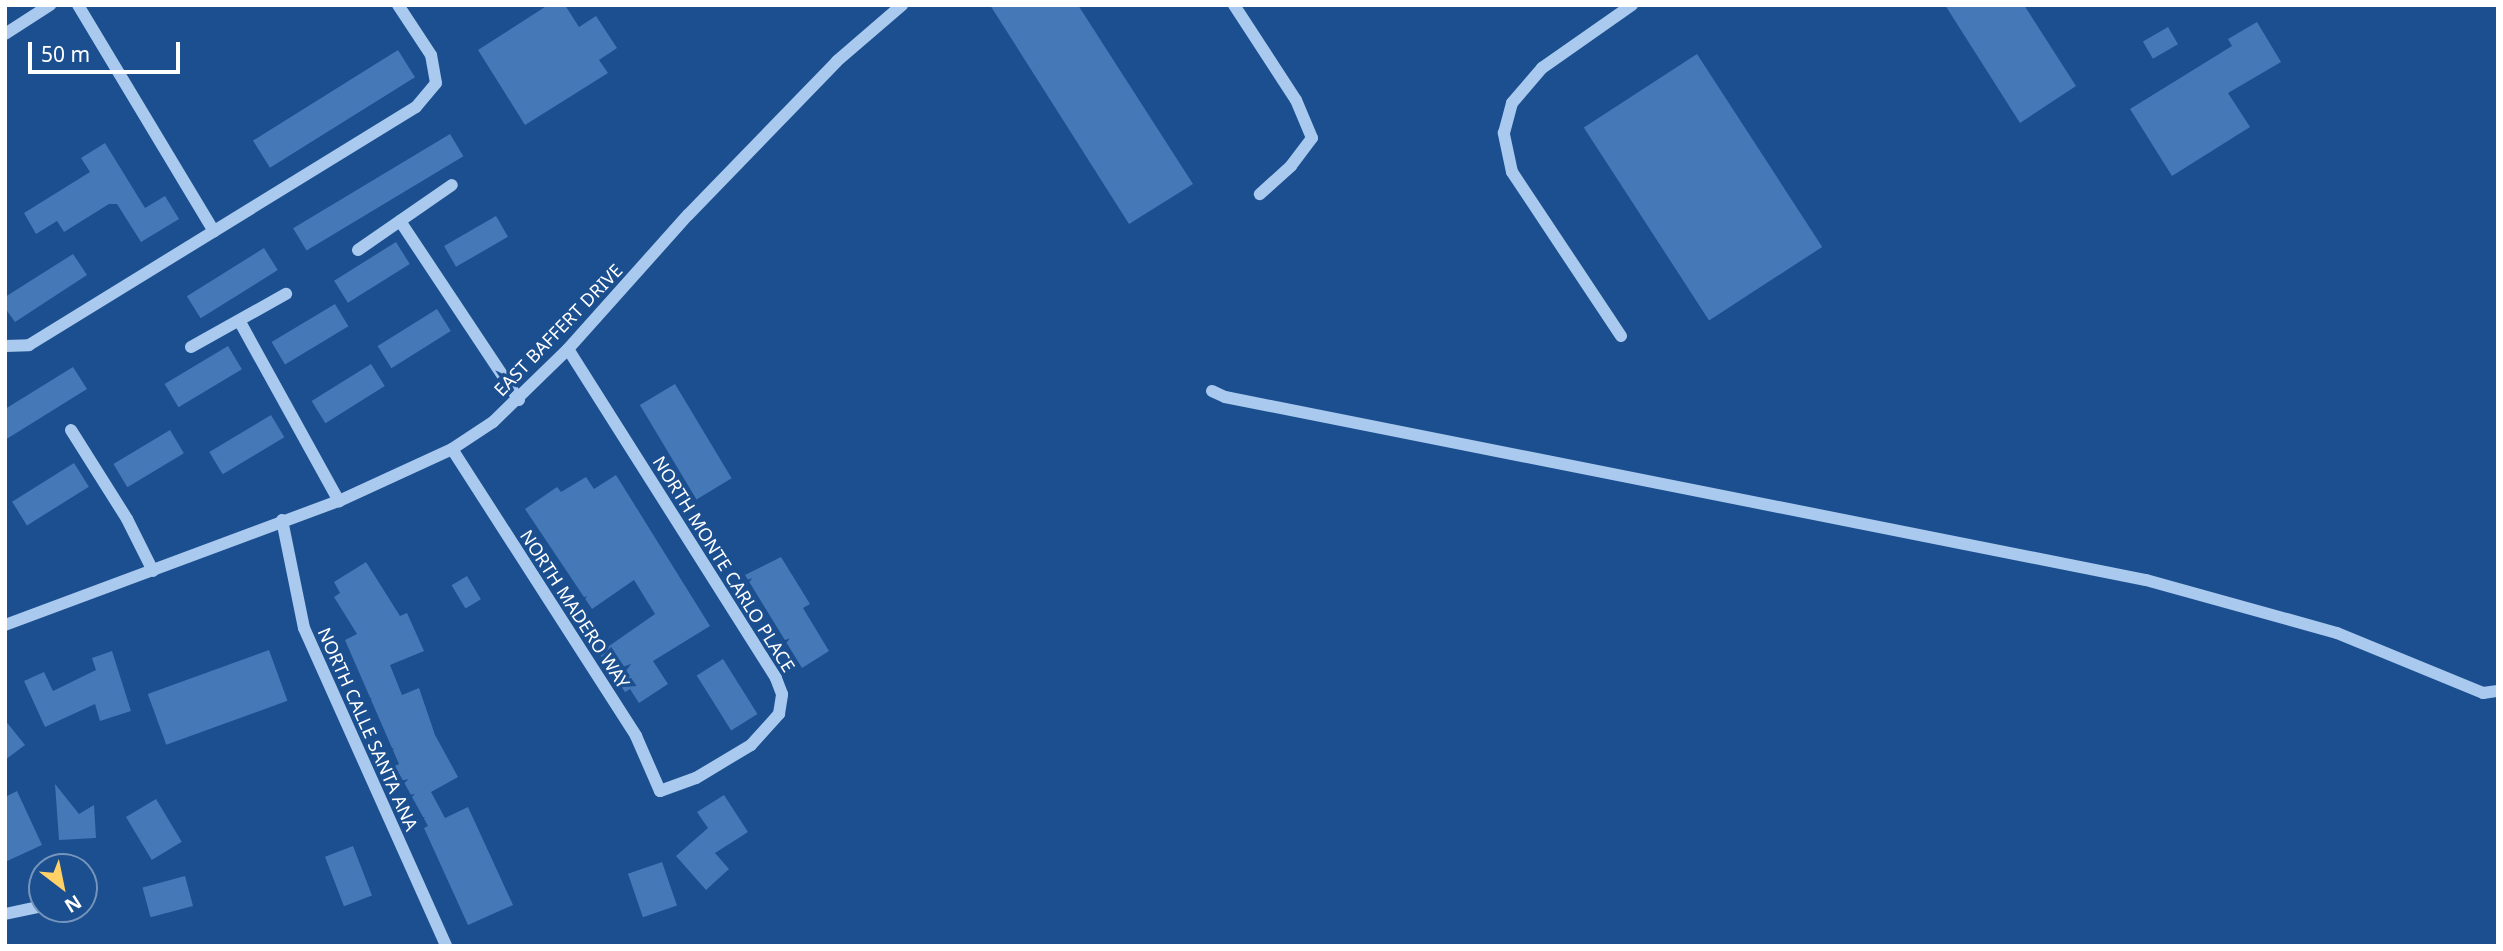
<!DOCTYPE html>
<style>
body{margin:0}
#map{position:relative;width:2503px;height:951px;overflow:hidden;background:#1b4f8f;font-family:"Noto Sans",sans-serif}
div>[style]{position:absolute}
.building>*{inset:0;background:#4478b7;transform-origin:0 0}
.minor>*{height:12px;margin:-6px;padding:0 6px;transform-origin:6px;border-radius:6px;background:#a9c9ee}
span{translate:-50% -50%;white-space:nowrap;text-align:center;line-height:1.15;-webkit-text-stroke:7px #1b4f8f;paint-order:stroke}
.street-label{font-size:18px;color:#fff}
.frame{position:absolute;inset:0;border:7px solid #fff;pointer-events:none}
.north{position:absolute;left:28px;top:853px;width:70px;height:70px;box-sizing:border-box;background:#1b4f8f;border:2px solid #7695bc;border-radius:50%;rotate:148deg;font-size:19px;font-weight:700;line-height:28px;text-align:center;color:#fff}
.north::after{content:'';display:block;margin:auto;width:24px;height:32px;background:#ffd166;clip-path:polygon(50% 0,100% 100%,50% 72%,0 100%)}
.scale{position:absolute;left:28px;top:42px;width:152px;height:32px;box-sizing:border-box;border:4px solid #fff;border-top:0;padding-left:9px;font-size:21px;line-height:24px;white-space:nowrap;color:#fff;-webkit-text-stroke:5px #1b4f8f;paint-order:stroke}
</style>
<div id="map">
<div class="building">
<div style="clip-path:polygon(548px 5px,565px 5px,579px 27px,596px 16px,617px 48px,599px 60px,608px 73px,525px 125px,478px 50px)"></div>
<div style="clip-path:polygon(990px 5px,1078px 5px,1193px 184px,1129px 224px)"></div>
<div style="clip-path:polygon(1945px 5px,2024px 5px,2076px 86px,2020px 123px)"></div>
<div style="clip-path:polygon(2257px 22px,2281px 62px,2228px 93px,2250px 127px,2172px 176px,2130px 109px,2232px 46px,2228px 39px)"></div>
<div style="left:2168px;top:27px;width:20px;height:29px;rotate:60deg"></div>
<div style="left:398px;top:50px;width:32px;height:171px;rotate:58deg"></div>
<div style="left:1697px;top:54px;width:230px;height:135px;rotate:57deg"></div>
<div style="left:450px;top:134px;width:26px;height:183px;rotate:59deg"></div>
<div style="clip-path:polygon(105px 143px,145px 208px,165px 196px,179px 219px,141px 242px,117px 204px,109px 204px,64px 232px,57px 221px,36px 234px,24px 213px,90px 172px,81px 158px)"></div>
<div style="left:496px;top:216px;width:24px;height:60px;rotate:60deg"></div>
<div style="left:396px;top:242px;width:26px;height:73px;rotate:58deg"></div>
<div style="left:264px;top:248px;width:26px;height:91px;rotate:58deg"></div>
<div style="clip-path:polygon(73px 254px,87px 275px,15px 322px,5px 308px,5px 297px)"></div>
<div style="left:335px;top:304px;width:26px;height:74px;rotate:59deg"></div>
<div style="left:437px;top:309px;width:26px;height:70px;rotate:58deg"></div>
<div style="left:228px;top:346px;width:27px;height:74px;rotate:59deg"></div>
<div style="left:371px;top:364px;width:26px;height:70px;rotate:58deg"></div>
<div style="clip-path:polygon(73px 367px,87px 389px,5px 440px,5px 409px)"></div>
<div style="left:675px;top:384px;width:110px;height:41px;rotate:59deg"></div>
<div style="left:271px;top:415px;width:26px;height:72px;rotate:59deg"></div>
<div style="left:170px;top:430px;width:27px;height:66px;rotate:59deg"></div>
<div style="left:74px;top:463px;width:28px;height:73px;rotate:58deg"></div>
<div style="clip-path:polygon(616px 475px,710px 626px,653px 661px,668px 684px,639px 703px,630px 689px,625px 692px,599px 653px,655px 614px,634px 580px,592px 609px,525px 509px,557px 487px,561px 492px,586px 477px,594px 489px)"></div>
<div style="clip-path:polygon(781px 557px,810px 604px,803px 608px,829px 651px,802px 668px,745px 575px)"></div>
<div style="clip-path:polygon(366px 562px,400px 616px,407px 613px,424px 651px,390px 665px,402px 695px,419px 688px,435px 735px,458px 777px,431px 792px,445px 818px,468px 807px,513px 905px,468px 925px,424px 828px,428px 826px,395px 766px,399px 764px,345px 640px,357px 634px,334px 597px,340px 593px,334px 582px)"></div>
<div style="left:467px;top:576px;width:27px;height:18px;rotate:59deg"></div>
<div style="left:269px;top:650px;width:54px;height:129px;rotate:70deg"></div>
<div style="clip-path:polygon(112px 651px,131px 711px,100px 721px,95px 704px,45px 727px,24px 681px,44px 672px,53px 691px,96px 670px,92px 658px)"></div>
<div style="left:723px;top:659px;width:65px;height:31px;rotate:58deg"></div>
<div style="clip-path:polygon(5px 720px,25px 745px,5px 760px)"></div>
<div style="clip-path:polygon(55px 784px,79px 814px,94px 805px,96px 838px,59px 840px)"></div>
<div style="clip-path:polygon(17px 791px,42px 845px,5px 862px,5px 797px)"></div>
<div style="clip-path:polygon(724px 795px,748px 832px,715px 853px,729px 869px,706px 890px,676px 856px,708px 828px,697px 812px)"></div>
<div style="left:156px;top:799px;width:50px;height:35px;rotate:59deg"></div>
<div style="left:353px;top:846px;width:53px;height:30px;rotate:69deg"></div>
<div style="left:662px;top:862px;width:46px;height:36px;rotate:71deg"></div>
<div style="left:185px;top:876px;width:31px;height:44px;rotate:75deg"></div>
</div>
<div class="minor">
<div style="left:78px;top:5px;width:264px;rotate:59deg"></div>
<div style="left:1234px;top:5px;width:113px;rotate:56.9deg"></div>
<div style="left:1296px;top:100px;width:41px;rotate:67.2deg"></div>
<div style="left:1312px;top:138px;width:35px;rotate:127deg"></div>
<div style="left:1291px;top:166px;width:42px;rotate:137.9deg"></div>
<div style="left:5px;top:34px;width:54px;rotate:-32.8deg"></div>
<div style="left:400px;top:221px;width:215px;rotate:56.4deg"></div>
<div style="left:358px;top:250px;width:114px;rotate:-34.7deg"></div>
<div style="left:240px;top:322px;width:205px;rotate:61.1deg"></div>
<div style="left:1621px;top:336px;width:197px;rotate:-123.6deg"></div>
<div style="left:1512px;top:172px;width:40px;rotate:-102deg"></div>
<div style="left:1504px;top:133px;width:31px;rotate:-75deg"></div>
<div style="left:1512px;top:103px;width:46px;rotate:-49.4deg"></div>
<div style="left:1542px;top:68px;width:110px;rotate:-35deg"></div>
<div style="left:5px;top:346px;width:24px;rotate:-2deg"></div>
<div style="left:29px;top:345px;width:454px;rotate:-31.6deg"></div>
<div style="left:416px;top:107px;width:31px;rotate:-50deg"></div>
<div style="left:436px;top:83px;width:28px;rotate:-100deg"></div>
<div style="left:431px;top:55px;width:60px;rotate:-123.4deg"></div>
<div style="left:191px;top:347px;width:109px;rotate:-29.2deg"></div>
<div style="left:1212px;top:391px;width:14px;rotate:25deg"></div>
<div style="left:1225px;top:397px;width:939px;rotate:11.24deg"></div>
<div style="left:2146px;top:580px;width:198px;rotate:15.5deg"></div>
<div style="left:2337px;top:633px;width:158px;rotate:22.3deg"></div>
<div style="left:2483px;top:693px;width:15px;rotate:-8deg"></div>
<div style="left:71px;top:430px;width:105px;rotate:57.8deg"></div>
<div style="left:127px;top:519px;width:58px;rotate:63.4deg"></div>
<div style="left:452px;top:449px;width:341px;rotate:57.3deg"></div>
<div style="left:636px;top:736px;width:60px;rotate:66.4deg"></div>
<div style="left:660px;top:791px;width:38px;rotate:-20deg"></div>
<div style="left:696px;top:778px;width:64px;rotate:-31deg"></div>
<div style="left:751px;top:745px;width:42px;rotate:-47.9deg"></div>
<div style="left:779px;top:714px;width:20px;rotate:-81deg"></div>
<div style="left:782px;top:694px;width:17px;rotate:-111deg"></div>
<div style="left:776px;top:678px;width:389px;rotate:-122.3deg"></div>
<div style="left:282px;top:520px;width:110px;rotate:78.5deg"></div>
<div style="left:304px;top:628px;width:348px;rotate:65.9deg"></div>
<div style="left:5px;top:625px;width:356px;rotate:-20.4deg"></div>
<div style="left:339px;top:501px;width:124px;rotate:-24.7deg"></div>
<div style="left:452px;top:449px;width:49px;rotate:-33.4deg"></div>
<div style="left:493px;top:422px;width:105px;rotate:-44.2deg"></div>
<div style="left:568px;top:349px;width:180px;rotate:-48.2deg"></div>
<div style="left:688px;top:215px;width:214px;rotate:-45.9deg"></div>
<div style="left:837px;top:61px;width:86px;rotate:-40.7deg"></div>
<div style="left:5px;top:914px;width:38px;rotate:-12deg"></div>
</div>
<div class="street-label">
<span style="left:558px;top:330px;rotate:-46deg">EAST BAFFERT DRIVE</span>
<span style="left:724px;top:564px;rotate:58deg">NORTH MONTE CARLO PLACE</span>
<span style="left:575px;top:609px;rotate:57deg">NORTH MADERO WAY</span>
<span style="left:368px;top:729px;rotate:66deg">NORTH CALLE SANTA ANA</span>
</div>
<div class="frame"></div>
<div class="north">N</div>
<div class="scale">50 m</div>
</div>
